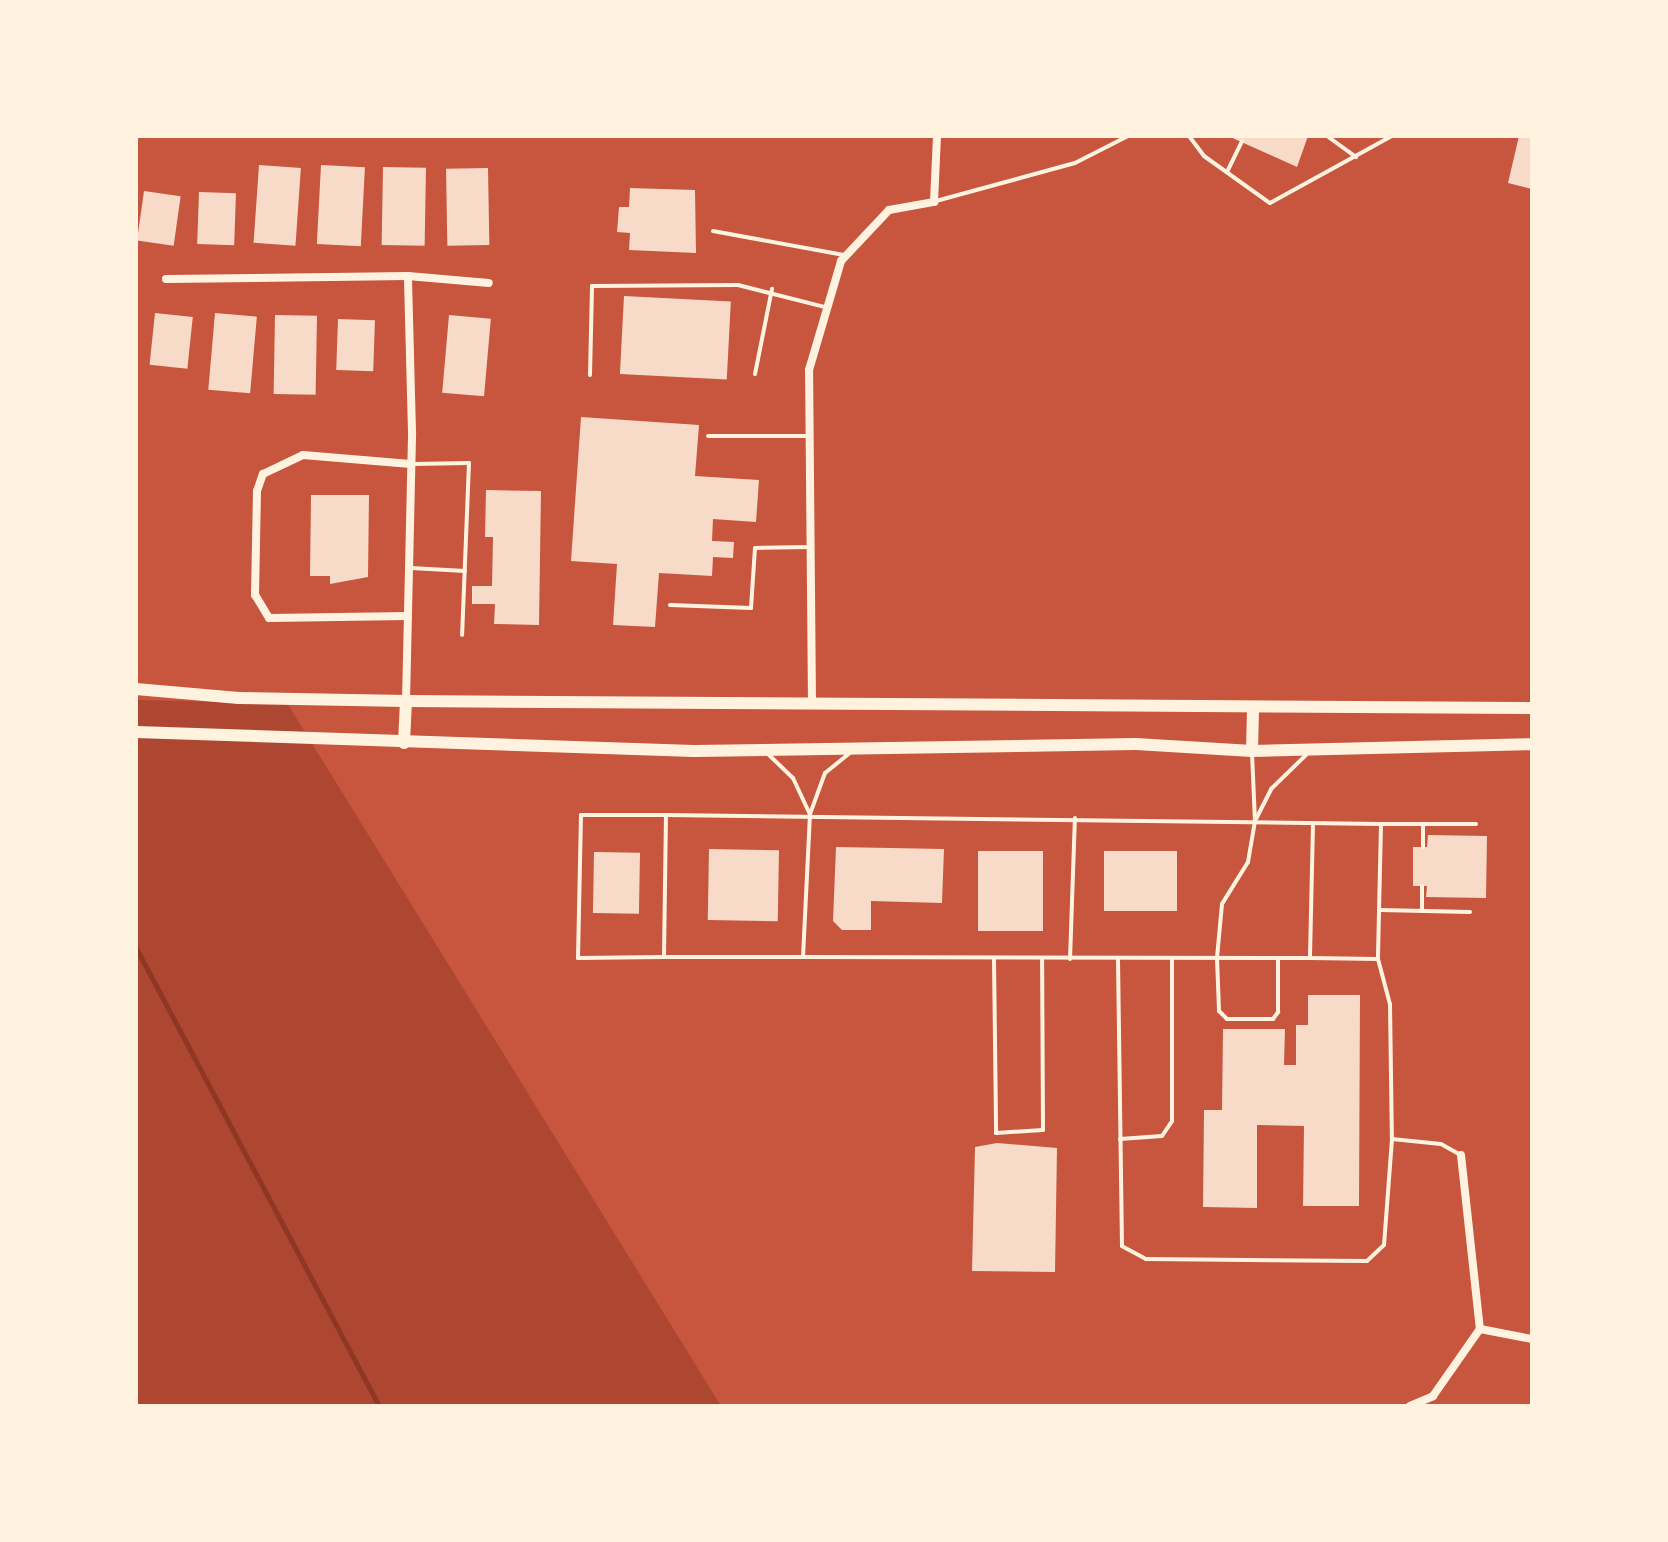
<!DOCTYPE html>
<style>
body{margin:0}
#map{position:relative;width:1668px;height:1542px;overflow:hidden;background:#c8553d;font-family:"DejaVu Sans",sans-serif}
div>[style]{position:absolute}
.green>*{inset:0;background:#ae4732}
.stream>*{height:5px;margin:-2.5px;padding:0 2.5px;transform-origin:2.5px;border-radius:2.5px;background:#8f3625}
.building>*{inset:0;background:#f7dbc8;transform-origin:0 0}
.service>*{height:4px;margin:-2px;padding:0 2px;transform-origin:2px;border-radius:2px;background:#fff3e0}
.minor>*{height:8px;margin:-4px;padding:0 4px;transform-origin:4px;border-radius:4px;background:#fff3e0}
.primary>*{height:12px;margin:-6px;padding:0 6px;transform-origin:6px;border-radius:6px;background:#fff3e0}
span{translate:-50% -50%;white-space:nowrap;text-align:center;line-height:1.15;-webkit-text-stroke:7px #fff3e0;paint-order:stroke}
.frame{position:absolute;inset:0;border:138px solid #fff3e0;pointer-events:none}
</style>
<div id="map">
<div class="green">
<div style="clip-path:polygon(136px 700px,287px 703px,721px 1406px,136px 1406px)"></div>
</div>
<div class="stream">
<div style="left:136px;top:948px;width:518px;rotate:62.05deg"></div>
</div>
<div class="building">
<div style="clip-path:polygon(1228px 136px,1308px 136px,1297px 167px)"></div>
<div style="clip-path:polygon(1519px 136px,1532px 136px,1532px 189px,1508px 183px)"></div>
<div style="left:259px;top:165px;width:42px;height:78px;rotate:4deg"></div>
<div style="left:321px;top:165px;width:44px;height:79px;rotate:3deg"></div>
<div style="left:383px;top:167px;width:43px;height:78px;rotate:1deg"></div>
<div style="left:488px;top:168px;width:77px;height:42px;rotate:89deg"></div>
<div style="clip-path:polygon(630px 188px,695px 190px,696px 253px,629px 250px,630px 233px,617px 232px,619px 207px,629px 207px)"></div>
<div style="left:144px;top:191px;width:37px;height:50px;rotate:8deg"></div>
<div style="left:199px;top:192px;width:37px;height:52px;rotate:2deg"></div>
<div style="left:624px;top:296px;width:107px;height:78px;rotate:3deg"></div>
<div style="left:155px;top:313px;width:38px;height:52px;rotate:6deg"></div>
<div style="left:215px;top:313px;width:42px;height:77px;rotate:5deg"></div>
<div style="left:275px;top:315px;width:42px;height:79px;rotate:1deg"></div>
<div style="left:449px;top:315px;width:42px;height:78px;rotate:5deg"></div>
<div style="left:338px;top:319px;width:37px;height:51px;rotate:2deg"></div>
<div style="clip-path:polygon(581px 417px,699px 425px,695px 476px,759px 480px,756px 522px,713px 519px,712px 541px,734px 542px,733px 558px,713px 557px,712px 576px,659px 573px,655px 627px,613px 625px,617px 564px,571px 561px)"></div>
<div style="clip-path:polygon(486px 490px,541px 491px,539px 625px,494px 624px,495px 604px,472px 604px,472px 586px,492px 586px,493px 537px,485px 537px)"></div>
<div style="clip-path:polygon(311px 495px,369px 495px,368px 577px,330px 584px,330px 576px,310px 576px)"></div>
<div style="clip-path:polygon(1428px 835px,1487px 836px,1486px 898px,1426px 897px,1427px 886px,1413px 886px,1413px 847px,1427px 847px)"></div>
<div style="clip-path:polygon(836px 847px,944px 849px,942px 903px,871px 901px,871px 930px,842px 930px,833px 921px)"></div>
<div style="left:709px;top:849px;width:70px;height:71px;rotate:1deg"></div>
<div style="left:978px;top:851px;width:65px;height:80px"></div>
<div style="left:1104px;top:851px;width:73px;height:60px"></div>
<div style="left:594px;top:852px;width:46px;height:61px;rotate:1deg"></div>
<div style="clip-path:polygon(1308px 995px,1360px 995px,1359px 1206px,1303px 1206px,1304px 1126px,1257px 1125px,1257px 1208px,1203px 1207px,1204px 1110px,1222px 1110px,1223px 1029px,1285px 1029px,1284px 1065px,1296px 1065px,1296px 1025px,1308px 1025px)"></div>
<div style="clip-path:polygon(997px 1143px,1057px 1148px,1055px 1272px,972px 1271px,975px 1147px)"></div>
</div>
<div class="service">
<div style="left:1189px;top:136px;width:25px;rotate:53deg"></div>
<div style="left:1204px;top:156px;width:81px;rotate:35.5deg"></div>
<div style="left:1270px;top:203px;width:139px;rotate:-28.8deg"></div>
<div style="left:1327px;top:136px;width:36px;rotate:36deg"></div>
<div style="left:1227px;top:172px;width:34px;rotate:-64deg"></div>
<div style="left:936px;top:201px;width:144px;rotate:-15.3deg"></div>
<div style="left:1075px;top:163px;width:59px;rotate:-27deg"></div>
<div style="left:713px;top:231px;width:133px;rotate:10.4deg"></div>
<div style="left:755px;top:374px;width:87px;rotate:-78.7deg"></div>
<div style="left:590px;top:375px;width:89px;rotate:-88.7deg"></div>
<div style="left:592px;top:286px;width:146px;rotate:-0.4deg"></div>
<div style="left:738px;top:285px;width:90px;rotate:14.2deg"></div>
<div style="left:708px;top:436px;width:100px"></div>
<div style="left:413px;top:464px;width:56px;rotate:-1deg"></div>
<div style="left:469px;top:463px;width:172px;rotate:92.3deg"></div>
<div style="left:411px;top:568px;width:54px;rotate:3.2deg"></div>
<div style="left:670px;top:605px;width:81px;rotate:2.1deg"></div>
<div style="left:751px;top:608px;width:60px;rotate:-86.2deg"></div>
<div style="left:755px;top:548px;width:54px;rotate:-1.1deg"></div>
<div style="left:851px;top:752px;width:33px;rotate:141deg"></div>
<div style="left:825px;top:773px;width:44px;rotate:110.1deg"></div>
<div style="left:810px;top:814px;width:143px;rotate:92.8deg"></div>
<div style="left:803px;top:957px;width:507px;rotate:0.11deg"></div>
<div style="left:1252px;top:753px;width:68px;rotate:87.5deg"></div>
<div style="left:1255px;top:821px;width:42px;rotate:99.7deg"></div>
<div style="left:1248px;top:862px;width:49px;rotate:121.8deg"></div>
<div style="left:1222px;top:904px;width:54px;rotate:95.3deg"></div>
<div style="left:1217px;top:958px;width:53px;rotate:87.8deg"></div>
<div style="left:1219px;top:1011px;width:11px;rotate:45deg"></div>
<div style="left:1227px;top:1019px;width:46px"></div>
<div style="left:1273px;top:1019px;width:9px;rotate:-54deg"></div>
<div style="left:1278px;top:1012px;width:54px;rotate:-90deg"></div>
<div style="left:768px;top:754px;width:35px;rotate:44deg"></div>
<div style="left:793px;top:778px;width:40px;rotate:65deg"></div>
<div style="left:1256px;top:819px;width:34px;rotate:-63deg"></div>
<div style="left:1271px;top:789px;width:49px;rotate:-44.2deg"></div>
<div style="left:1313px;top:824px;width:134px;rotate:91.3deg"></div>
<div style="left:1310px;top:958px;width:68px;rotate:0.8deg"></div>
<div style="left:1381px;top:824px;width:95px"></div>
<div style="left:1423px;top:825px;width:22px;rotate:90deg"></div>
<div style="left:1380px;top:910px;width:90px;rotate:1.3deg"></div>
<div style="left:1422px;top:911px;width:25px;rotate:-90deg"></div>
<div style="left:663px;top:957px;width:85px;rotate:179.3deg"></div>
<div style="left:578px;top:958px;width:143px;rotate:-88.8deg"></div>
<div style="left:581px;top:815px;width:85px"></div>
<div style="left:803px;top:957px;width:139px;rotate:180deg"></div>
<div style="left:664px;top:957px;width:142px;rotate:-89.2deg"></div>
<div style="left:666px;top:815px;width:715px;rotate:0.72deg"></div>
<div style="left:1381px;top:824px;width:135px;rotate:91.3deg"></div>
<div style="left:1378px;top:959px;width:47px;rotate:75.1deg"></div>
<div style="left:1390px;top:1004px;width:135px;rotate:89.2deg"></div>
<div style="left:1392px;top:1139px;width:106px;rotate:94.3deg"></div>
<div style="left:1384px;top:1245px;width:23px;rotate:137deg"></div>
<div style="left:1367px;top:1261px;width:221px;rotate:-179.5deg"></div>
<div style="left:1146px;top:1259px;width:27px;rotate:-152deg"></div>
<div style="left:1122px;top:1246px;width:287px;rotate:-90.8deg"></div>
<div style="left:994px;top:959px;width:174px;rotate:89.3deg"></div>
<div style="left:996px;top:1133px;width:47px;rotate:-3.7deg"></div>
<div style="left:1043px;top:1130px;width:171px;rotate:-90.3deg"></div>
<div style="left:1070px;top:959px;width:141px;rotate:-88deg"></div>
<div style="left:1120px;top:1139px;width:42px;rotate:-4.1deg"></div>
<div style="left:1162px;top:1136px;width:18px;rotate:-56deg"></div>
<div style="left:1172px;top:1121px;width:161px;rotate:-90deg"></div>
<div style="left:1392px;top:1139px;width:49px;rotate:5.8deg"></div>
<div style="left:1441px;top:1144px;width:21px;rotate:29deg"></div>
</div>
<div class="minor">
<div style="left:166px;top:279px;width:242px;rotate:-0.7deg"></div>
<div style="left:408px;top:276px;width:81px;rotate:4.9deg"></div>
<div style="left:408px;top:616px;width:139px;rotate:179.2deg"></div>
<div style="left:269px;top:618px;width:27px;rotate:-121deg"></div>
<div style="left:255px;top:595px;width:104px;rotate:-88.9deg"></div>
<div style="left:257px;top:491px;width:18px;rotate:-71deg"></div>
<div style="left:263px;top:474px;width:44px;rotate:-25.4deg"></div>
<div style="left:303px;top:455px;width:108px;rotate:4.8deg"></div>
<div style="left:406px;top:701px;width:269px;rotate:-88.7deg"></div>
<div style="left:412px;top:432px;width:156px;rotate:-91.5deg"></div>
<div style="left:812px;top:705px;width:335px;rotate:-90.5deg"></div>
<div style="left:809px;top:370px;width:114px;rotate:-73.6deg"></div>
<div style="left:841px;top:261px;width:70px;rotate:-46.7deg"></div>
<div style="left:889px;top:210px;width:46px;rotate:-10.1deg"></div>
<div style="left:934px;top:202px;width:66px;rotate:-87.4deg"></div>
<div style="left:1461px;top:1155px;width:175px;rotate:83.8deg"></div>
<div style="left:1480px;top:1329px;width:53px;rotate:10.9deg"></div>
<div style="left:1410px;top:1406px;width:25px;rotate:-23deg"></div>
<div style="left:1433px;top:1396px;width:82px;rotate:-55deg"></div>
</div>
<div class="primary">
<div style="left:136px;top:689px;width:103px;rotate:5deg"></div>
<div style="left:239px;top:698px;width:167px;rotate:1deg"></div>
<div style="left:406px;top:701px;width:1126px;rotate:0.36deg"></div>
<div style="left:136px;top:732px;width:558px;rotate:1.95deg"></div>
<div style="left:694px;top:751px;width:442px;rotate:-0.9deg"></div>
<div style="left:1136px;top:744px;width:116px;rotate:3.5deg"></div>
<div style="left:1252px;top:751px;width:280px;rotate:-1.4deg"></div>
<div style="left:404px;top:743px;width:42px;rotate:-87.3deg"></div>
<div style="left:1252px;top:751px;width:42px;rotate:-88.6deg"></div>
</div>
<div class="frame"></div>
</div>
